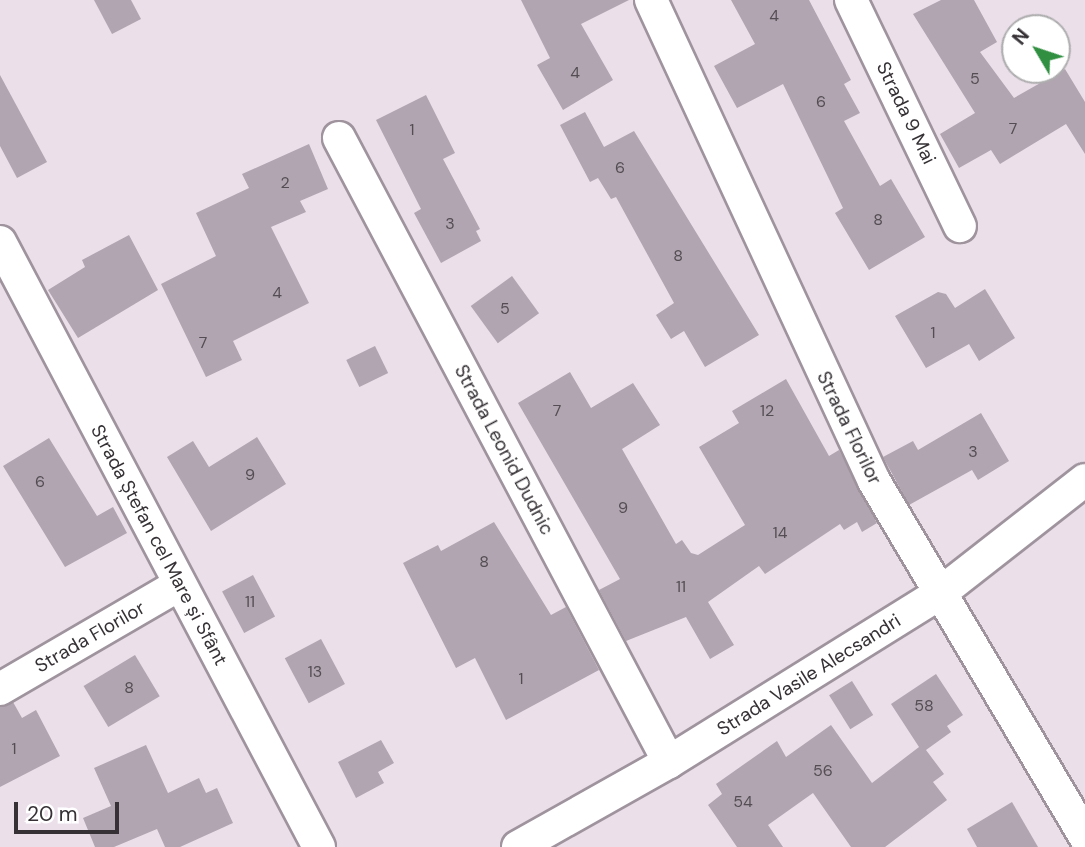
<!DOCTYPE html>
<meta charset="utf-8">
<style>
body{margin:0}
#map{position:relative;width:1085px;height:847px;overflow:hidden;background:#ebdfea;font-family:"DM Sans",sans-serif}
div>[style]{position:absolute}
.building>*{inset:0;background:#b0a5b0;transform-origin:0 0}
.roads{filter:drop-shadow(2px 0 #9f949e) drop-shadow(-2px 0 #9f949e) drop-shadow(0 2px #9f949e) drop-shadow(0 -2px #9f949e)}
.minor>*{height:32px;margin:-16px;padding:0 16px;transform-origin:16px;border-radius:16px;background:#fff}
span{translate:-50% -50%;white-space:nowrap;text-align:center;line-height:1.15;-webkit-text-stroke:7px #fff;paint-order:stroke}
.number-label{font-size:16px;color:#544e54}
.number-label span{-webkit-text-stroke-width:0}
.street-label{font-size:19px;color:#353135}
.north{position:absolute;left:1001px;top:14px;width:70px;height:70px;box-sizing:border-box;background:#fff;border:2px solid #aeadae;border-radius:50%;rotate:309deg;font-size:19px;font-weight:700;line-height:28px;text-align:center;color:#353135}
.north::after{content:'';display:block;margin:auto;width:24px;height:32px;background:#318f41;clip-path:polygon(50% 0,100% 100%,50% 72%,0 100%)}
.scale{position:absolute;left:14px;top:802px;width:105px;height:32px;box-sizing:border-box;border:4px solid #353135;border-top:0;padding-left:9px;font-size:21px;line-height:24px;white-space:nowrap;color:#353135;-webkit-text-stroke:5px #fff;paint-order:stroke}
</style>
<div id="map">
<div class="building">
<div style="clip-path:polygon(94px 0,131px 0,141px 19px,112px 34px)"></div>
<div style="clip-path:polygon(521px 0,629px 0,581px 24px,613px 80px,563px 110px,537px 65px,550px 58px)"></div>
<div style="clip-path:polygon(731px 0,809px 0,851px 80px,844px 84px,860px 113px,844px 121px,880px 186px,891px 179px,925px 237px,869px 270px,835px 213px,843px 208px,783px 84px,737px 108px,714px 66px,755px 44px)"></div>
<div style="clip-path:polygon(941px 0,974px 0,997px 42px,980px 52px,1014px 98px,1065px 69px,1085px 102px,1085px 154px,1066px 124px,1000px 164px,991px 150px,959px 168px,940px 134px,975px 113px,913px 14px)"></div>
<div style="clip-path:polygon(0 75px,47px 162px,17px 178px,0 146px)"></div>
<div style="clip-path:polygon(426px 95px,455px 153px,443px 159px,480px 229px,476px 231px,481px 241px,441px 263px,414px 213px,421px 209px,376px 120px)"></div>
<div style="clip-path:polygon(585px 112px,604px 147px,634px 131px,759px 335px,705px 367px,684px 331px,671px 339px,656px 315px,674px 303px,616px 197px,611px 199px,598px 178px,590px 182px,560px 125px)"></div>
<div style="clip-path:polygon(309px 144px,328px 189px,300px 201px,306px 212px,271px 227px,309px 303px,233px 341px,242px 360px,206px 377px,161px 284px,216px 256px,196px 213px,249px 188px,242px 174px)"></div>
<div style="clip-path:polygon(129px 235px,158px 290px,78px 338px,48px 290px,85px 267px,82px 260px)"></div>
<div style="left:512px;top:276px;width:46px;height:51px;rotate:54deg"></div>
<div style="clip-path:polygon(985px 289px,1015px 338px,979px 361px,969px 344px,926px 368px,895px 316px,938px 292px,946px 294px,955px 308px)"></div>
<div style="left:375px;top:346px;width:30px;height:32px;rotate:64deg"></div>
<div style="clip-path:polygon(570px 372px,591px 408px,633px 383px,660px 425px,622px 449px,676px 544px,682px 540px,691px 553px,698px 555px,745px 525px,699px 447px,739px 423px,732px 411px,786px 379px,829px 456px,839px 450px,877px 523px,862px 532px,857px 522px,844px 530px,840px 524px,765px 574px,759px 566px,708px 602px,734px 645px,710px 659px,686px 617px,626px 641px,599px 590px,620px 579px,518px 403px)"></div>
<div style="clip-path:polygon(981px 413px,1009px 461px,978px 480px,972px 470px,909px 505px,883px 457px,913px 441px,918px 450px)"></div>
<div style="clip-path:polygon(257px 437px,286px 484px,211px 531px,167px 457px,193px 441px,209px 467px)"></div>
<div style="clip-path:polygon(49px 438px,97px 516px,113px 507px,127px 533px,65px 567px,3px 466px)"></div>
<div style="clip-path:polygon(494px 522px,551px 615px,566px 607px,599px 670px,506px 720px,475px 658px,456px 668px,403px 563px,438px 545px,441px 551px)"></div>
<div style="left:253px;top:575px;width:47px;height:35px;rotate:62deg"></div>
<div style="left:321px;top:639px;width:51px;height:41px;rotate:62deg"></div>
<div style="left:135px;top:655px;width:48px;height:60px;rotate:59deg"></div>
<div style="clip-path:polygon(936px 674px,963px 715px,947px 726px,951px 732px,926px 750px,944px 774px,933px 782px,947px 800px,885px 847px,851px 847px,813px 793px,768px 825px,783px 847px,737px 847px,708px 805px,722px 794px,716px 784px,777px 741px,786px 757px,831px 725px,872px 783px,919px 747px,891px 704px)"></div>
<div style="left:852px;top:681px;width:40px;height:27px;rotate:58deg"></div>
<div style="clip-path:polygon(13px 702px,22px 718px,36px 710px,60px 756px,0 787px,0 707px)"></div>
<div style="clip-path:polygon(381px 740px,394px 763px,378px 772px,384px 783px,356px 798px,338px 762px)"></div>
<div style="clip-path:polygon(146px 745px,168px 793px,199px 778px,206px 793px,217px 788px,233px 823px,180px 847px,165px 847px,157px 829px,114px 847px,95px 847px,83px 818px,111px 806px,94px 768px)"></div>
<div style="clip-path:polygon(1012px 802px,1038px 847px,977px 847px,967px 829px)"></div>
</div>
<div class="roads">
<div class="minor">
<div style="left:651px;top:0;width:530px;rotate:65.13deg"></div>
<div style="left:874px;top:481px;width:414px;rotate:59.3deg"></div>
<div style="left:851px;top:0;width:251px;rotate:64.3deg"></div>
<div style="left:339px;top:138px;width:706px;rotate:62.13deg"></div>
<div style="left:0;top:242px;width:684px;rotate:62.2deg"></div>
<div style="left:0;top:689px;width:207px;rotate:-30.2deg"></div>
<div style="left:518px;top:847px;width:173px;rotate:-29.4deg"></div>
<div style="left:669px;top:762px;width:318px;rotate:-31.9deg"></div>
<div style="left:939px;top:594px;width:185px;rotate:-38deg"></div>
</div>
</div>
<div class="number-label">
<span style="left:774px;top:16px">4</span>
<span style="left:575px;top:73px">4</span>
<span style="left:975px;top:79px">5</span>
<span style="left:821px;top:102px">6</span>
<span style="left:1013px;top:129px">7</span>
<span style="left:412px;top:130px">1</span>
<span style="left:620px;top:168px">6</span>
<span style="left:285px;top:183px">2</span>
<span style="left:878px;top:220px">8</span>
<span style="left:450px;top:224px">3</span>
<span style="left:678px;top:256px">8</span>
<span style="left:277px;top:293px">4</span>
<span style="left:505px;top:309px">5</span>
<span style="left:933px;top:333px">1</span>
<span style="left:203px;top:343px">7</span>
<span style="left:557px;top:411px">7</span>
<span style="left:767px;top:411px">12</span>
<span style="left:973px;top:452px">3</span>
<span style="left:250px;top:475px">9</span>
<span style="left:40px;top:482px">6</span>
<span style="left:623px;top:508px">9</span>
<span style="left:780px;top:533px">14</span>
<span style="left:484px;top:562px">8</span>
<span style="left:681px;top:587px">11</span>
<span style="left:250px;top:602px">11</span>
<span style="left:315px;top:672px">13</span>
<span style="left:521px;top:679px">1</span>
<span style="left:129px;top:688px">8</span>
<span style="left:924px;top:706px">58</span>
<span style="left:14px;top:749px">1</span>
<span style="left:823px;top:771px">56</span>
<span style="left:743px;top:802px">54</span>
</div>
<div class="street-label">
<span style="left:906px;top:113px;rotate:64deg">Strada 9 Mai</span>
<span style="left:849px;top:428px;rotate:64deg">Strada Florilor</span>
<span style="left:504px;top:450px;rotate:62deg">Strada Leonid Dudnic</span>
<span style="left:159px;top:545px;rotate:62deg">Strada Ștefan cel Mare și Sfânt</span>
<span style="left:90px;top:637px;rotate:-30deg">Strada Florilor</span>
<span style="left:809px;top:675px;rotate:-32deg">Strada Vasile Alecsandri</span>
</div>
<div class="north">N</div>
<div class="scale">20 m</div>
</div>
